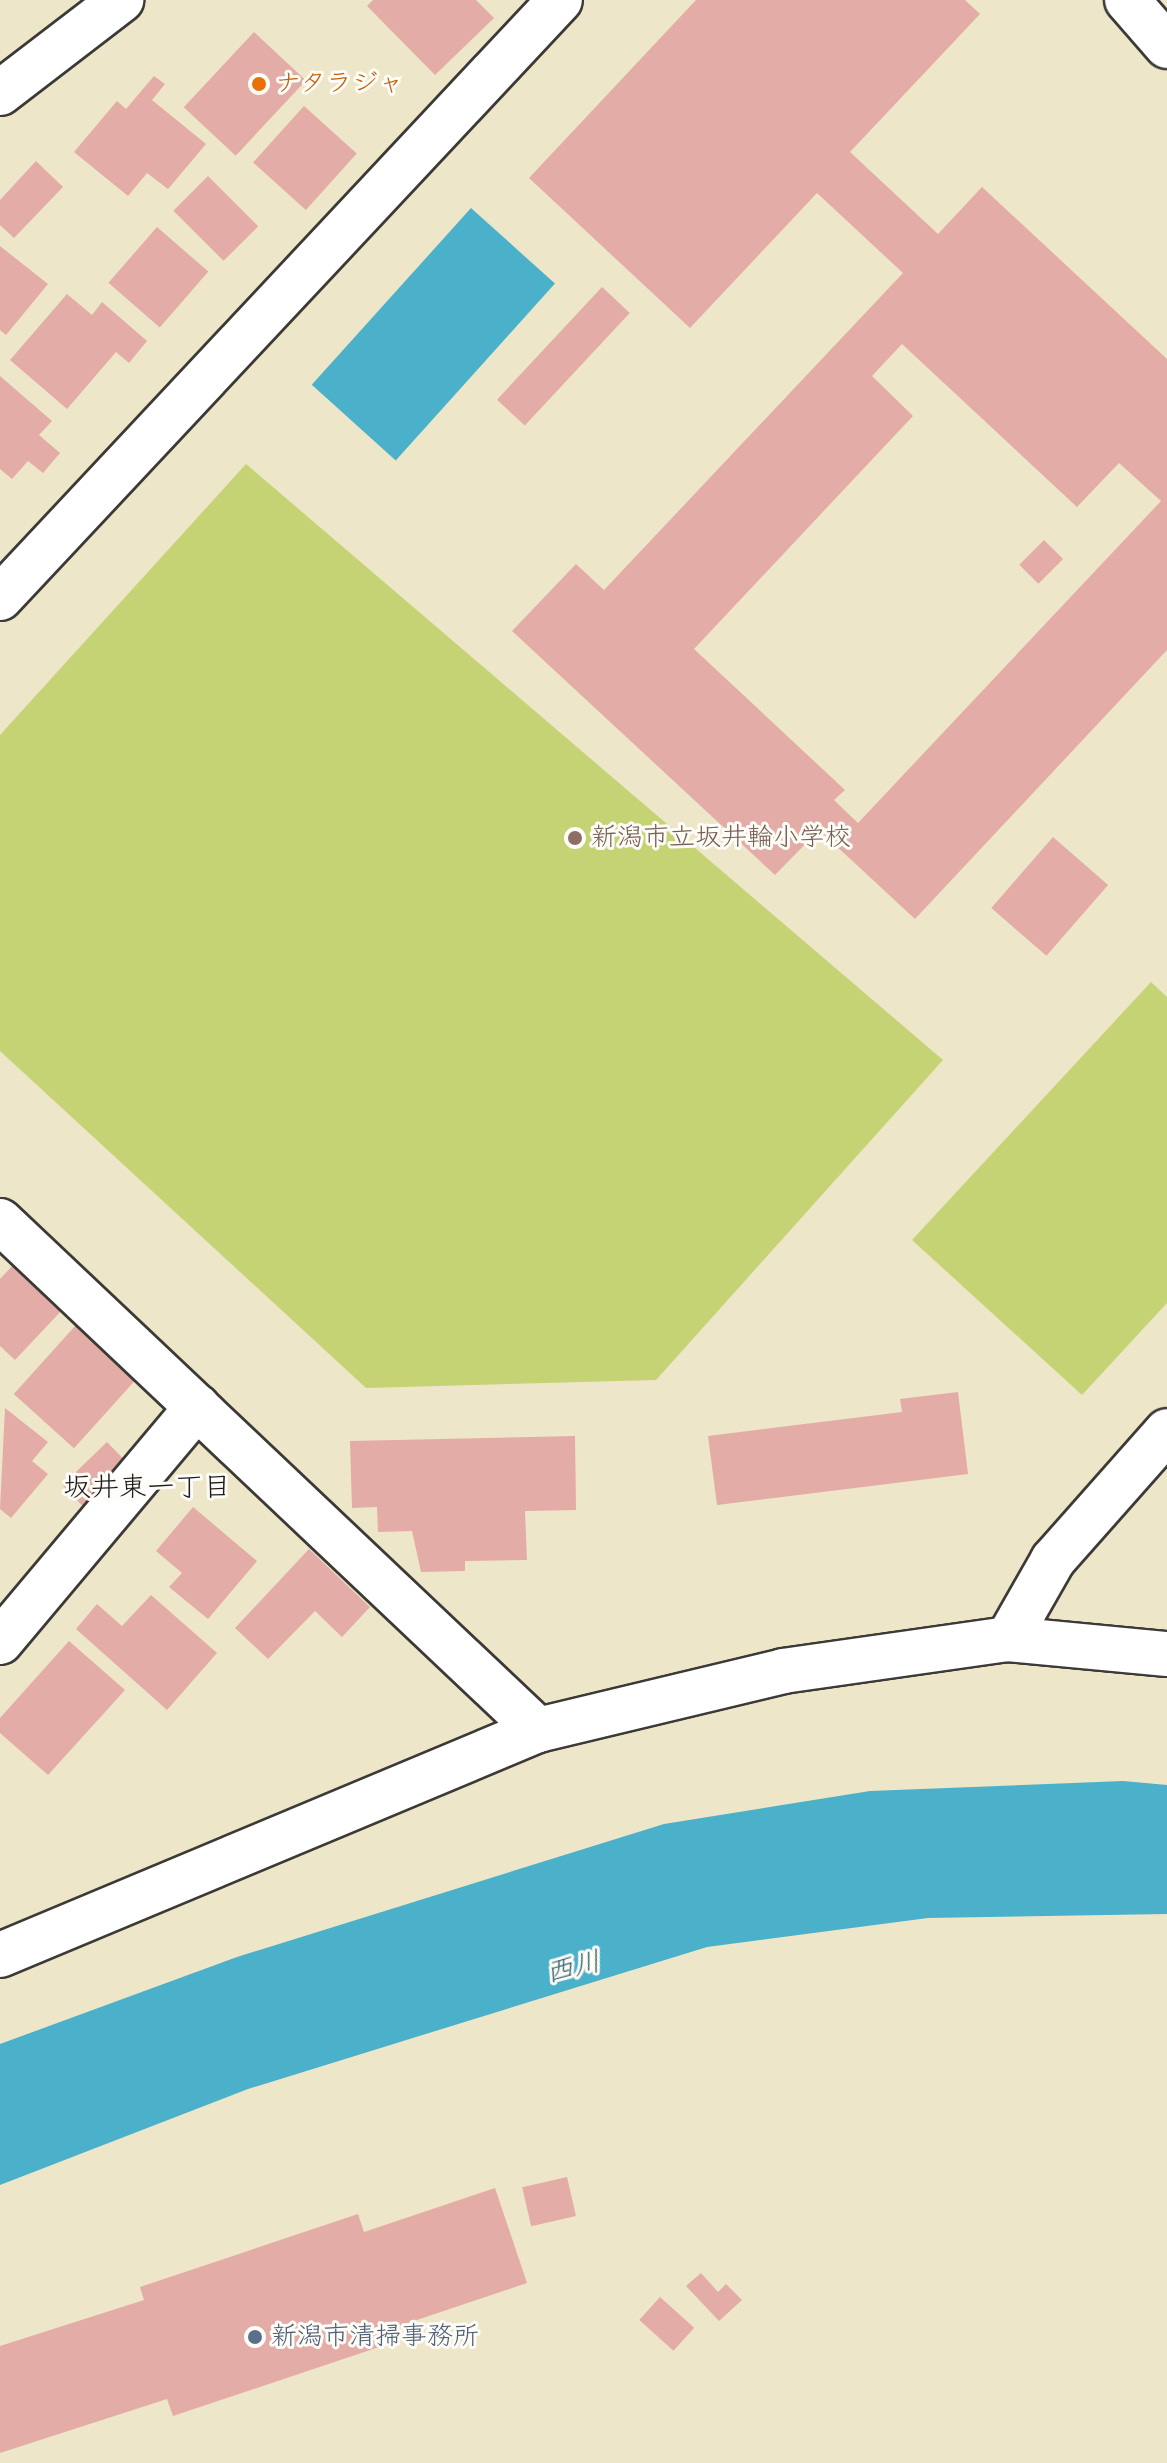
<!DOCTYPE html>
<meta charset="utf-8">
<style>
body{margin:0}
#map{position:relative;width:1167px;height:2463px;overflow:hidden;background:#eee6c9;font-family:"Comic Neue","Klee One",sans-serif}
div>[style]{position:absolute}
.green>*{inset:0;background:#c6d374}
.water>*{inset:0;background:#4bb1ca;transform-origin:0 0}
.building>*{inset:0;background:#e3aca7;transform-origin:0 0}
.roads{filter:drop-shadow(2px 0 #3c3a36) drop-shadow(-2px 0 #3c3a36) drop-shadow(0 2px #3c3a36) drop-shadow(0 -2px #3c3a36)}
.minor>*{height:44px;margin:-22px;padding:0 22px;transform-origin:22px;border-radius:22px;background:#fff}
.tertiary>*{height:44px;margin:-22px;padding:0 22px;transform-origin:22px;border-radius:22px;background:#fff}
.dots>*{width:22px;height:22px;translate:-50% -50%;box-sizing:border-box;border:4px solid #fdfcf7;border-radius:50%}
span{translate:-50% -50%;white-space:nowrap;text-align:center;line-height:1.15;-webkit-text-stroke:6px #fdfcf7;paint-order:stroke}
.food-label{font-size:26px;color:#c56008}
.left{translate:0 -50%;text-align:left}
.education-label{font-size:26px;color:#785e54}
.service-label{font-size:26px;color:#4e5e75}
.neighbourhood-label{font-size:28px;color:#1c1c1c}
.water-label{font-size:28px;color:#315f6a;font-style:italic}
</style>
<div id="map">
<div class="green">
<div style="clip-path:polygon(246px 464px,943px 1060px,656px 1380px,366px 1388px,0 1051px,0 735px)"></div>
<div style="clip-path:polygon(1151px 982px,1167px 997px,1167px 1303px,1082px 1395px,912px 1240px)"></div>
</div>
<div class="water">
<div style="left:471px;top:208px;width:113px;height:238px;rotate:42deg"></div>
<div style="clip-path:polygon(1123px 1781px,1167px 1785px,1167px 1914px,928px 1918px,707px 1947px,248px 2089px,0 2185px,0 2044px,237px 1957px,664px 1824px,870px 1791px)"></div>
</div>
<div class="building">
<div style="clip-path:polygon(373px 0,476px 0,494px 18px,435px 75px,367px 6px)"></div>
<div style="clip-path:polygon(evenodd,696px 0,965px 0,980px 14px,850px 152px,938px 234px,982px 187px,1167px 359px,1167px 650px,915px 919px,819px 830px,775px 875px,512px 631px,576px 564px,604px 590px,903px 273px,817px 193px,690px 328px,529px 178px,696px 0,902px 344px,1077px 507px,1119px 463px,1161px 501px,858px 823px,834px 800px,845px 790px,694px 649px,913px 416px,872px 376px,902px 344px)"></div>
<div style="left:254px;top:32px;width:71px;height:103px;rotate:43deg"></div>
<div style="clip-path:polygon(154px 76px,165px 84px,152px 100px,206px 144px,168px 189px,147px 173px,128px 196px,74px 152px,117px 101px,126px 109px)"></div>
<div style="left:304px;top:106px;width:71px;height:76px;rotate:42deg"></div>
<div style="clip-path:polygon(36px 161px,63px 187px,14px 238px,0 225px,0 200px)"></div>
<div style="left:208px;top:176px;width:71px;height:49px;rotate:45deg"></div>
<div style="left:157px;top:227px;width:68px;height:74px;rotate:41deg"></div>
<div style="clip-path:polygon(0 246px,48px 284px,6px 335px,0 330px)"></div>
<div style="left:602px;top:287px;width:38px;height:154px;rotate:43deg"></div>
<div style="clip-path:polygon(67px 294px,92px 315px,102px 302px,147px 341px,129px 363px,116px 352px,67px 409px,10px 360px)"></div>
<div style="clip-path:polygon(0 376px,52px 421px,39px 435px,60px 453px,43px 473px,28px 461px,12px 479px,0 469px)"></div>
<div style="left:1044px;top:540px;width:27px;height:35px;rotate:45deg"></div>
<div style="left:1053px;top:837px;width:73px;height:94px;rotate:41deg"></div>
<div style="clip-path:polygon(14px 1264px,63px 1309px,15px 1360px,0 1346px,0 1279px)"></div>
<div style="left:76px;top:1325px;width:81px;height:93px;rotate:42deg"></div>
<div style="clip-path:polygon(958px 1392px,968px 1474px,717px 1505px,708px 1436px,902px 1412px,900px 1399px)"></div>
<div style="clip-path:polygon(5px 1408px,48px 1442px,32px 1461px,48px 1474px,11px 1518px,0 1509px)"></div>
<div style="clip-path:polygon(575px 1436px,576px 1510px,525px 1511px,527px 1560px,465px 1561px,465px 1571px,421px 1572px,412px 1531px,378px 1532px,377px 1507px,352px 1508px,350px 1441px)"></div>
<div style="left:107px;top:1442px;width:33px;height:62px;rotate:46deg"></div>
<div style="clip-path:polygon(193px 1507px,257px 1561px,208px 1619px,169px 1587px,182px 1573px,156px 1551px)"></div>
<div style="clip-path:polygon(309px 1549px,370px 1607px,342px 1637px,315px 1611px,268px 1659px,235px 1628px)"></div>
<div style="clip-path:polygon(151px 1595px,217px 1653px,167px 1710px,76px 1629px,97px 1604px,122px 1626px)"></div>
<div style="clip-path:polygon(69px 1641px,125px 1690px,48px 1775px,0 1733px,0 1718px)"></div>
<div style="left:567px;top:2177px;width:40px;height:46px;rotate:77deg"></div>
<div style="clip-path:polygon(495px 2188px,527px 2283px,390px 2329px,394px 2342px,173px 2416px,167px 2399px,0 2453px,0 2346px,144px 2300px,140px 2287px,358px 2214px,364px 2232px)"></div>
<div style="clip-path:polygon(701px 2273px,718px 2292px,726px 2284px,742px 2300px,719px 2321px,686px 2286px)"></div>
<div style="left:660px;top:2297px;width:46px;height:31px;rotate:42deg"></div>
</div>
<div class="roads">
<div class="minor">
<div style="left:1127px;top:0;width:61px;rotate:49deg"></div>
<div style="left:0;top:598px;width:819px;rotate:-46.88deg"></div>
<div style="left:0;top:1221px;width:741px;rotate:43.41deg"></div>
<div style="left:1008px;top:1639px;width:91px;rotate:-60.3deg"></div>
<div style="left:1053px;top:1560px;width:172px;rotate:-48.5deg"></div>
<div style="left:0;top:1642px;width:307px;rotate:-50deg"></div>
<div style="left:0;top:1955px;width:583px;rotate:-22.7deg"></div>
<div style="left:538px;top:1730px;width:252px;rotate:-13.5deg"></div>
<div style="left:783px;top:1671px;width:227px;rotate:-8.1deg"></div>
<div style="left:1008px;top:1639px;width:160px;rotate:5.4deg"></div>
</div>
<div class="tertiary">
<div style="left:0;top:93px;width:153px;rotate:-37.5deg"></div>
</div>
</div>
<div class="dots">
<div style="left:259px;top:84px;background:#e8710a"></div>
<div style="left:575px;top:838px;background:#8d6e63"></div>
<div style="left:255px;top:2337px;background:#5c6f8a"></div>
</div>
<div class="food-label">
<span class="left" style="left:275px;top:84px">ナタラジャ</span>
</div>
<div class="education-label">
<span class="left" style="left:591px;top:838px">新潟市立坂井輪小学校</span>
</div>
<div class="service-label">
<span class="left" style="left:271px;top:2337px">新潟市清掃事務所</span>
</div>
<div class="neighbourhood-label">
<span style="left:147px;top:1487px">坂井東一丁目</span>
</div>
<div class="water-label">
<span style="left:573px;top:1967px;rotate:-14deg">西川</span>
</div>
</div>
